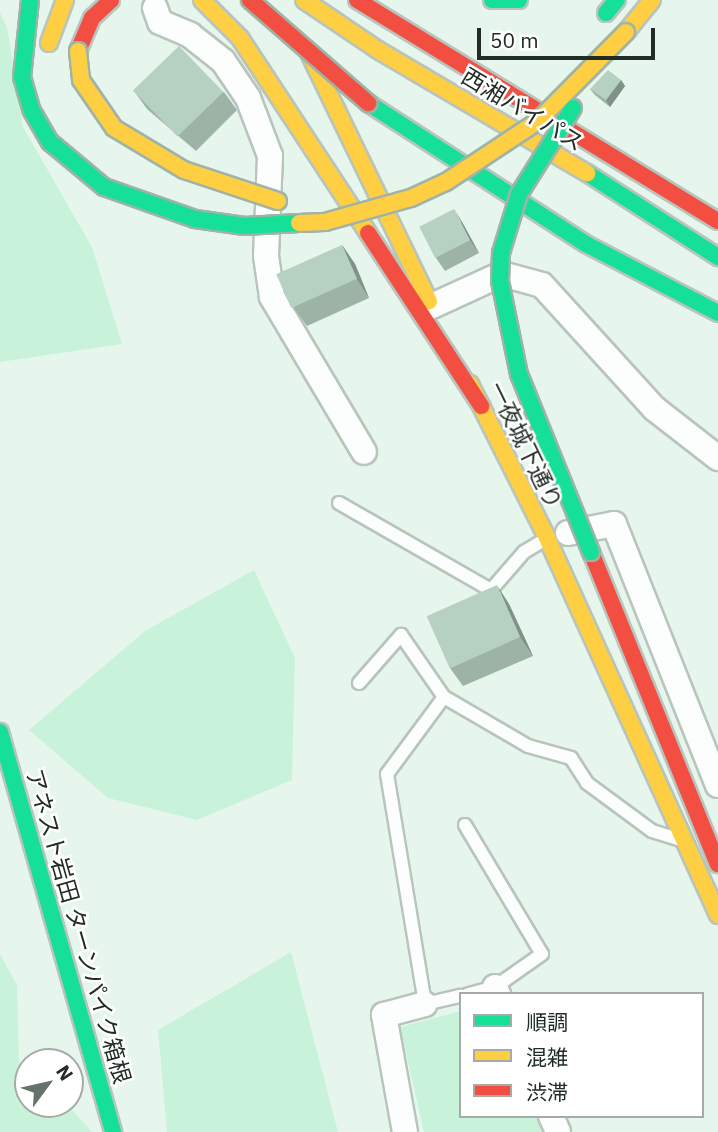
<!DOCTYPE html>
<meta charset="utf-8">
<style>
body{margin:0}
#map{position:relative;width:718px;height:1132px;overflow:hidden;background:#e7f6ec;font-family:"IBM Plex Sans","Noto Sans JP",sans-serif}
div>[style]{position:absolute}
.green>*{inset:0;background:#c8f3da}
.roads{filter:drop-shadow(2px 0 #b8c4bc) drop-shadow(-2px 0 #b8c4bc) drop-shadow(0 2px #b8c4bc) drop-shadow(0 -2px #b8c4bc)}
.lane>*{height:12px;margin:-6px;padding:0 6px;transform-origin:6px;border-radius:6px;background:#fbfefc}
.street>*{height:24px;margin:-12px;padding:0 12px;transform-origin:12px;border-radius:12px;background:#fbfefc}
.fast>*{height:16px;margin:-8px;padding:0 8px;transform-origin:8px;border-radius:8px;background:#16e098}
.slow>*{height:16px;margin:-8px;padding:0 8px;transform-origin:8px;border-radius:8px;background:#ffcf43}
.jam>*{height:16px;margin:-8px;padding:0 8px;transform-origin:8px;border-radius:8px;background:#f24e42}
.bridges{filter:drop-shadow(2px 0 #9fb3a7) drop-shadow(-2px 0 #9fb3a7) drop-shadow(0 2px #9fb3a7) drop-shadow(0 -2px #9fb3a7)}
.fast-bridge>*{height:16px;margin:-8px;padding:0 8px;transform-origin:8px;border-radius:8px;background:#16e098}
.slow-bridge>*{height:16px;margin:-8px;padding:0 8px;transform-origin:8px;border-radius:8px;background:#ffcf43}
.jam-bridge>*{height:16px;margin:-8px;padding:0 8px;transform-origin:8px;border-radius:8px;background:#f24e42}
.wall>*{inset:0;background:#9db3a6}
.shaded-wall>*{inset:0;background:#7f9287}
.building>*{inset:0;background:#b6d0c1;transform-origin:0 0}
span{translate:-50% -50%;white-space:nowrap;text-align:center;line-height:1.15;-webkit-text-stroke:5px #fff;paint-order:stroke}
.street-label{font-size:23px;color:#212c25}
.legend{position:absolute;left:459px;top:992px;width:245px;height:126px;box-sizing:border-box;background:#fff;border:2px solid #a6aba8;margin:0;padding:9px 12px;list-style:none;font-size:21px;color:#212c25}
.legend li{display:flex;align-items:center;gap:14px;height:35px}
.legend b{width:35px;border:2px solid #a6aba8}
.north{position:absolute;left:14px;top:1048px;width:70px;height:70px;box-sizing:border-box;background:#fff;border:2px solid #a6aba8;border-radius:50%;rotate:57deg;font-size:19px;font-weight:700;line-height:28px;text-align:center;color:#212c25}
.north::after{content:'';display:block;margin:auto;width:24px;height:32px;background:#66736b;clip-path:polygon(50% 0,100% 100%,50% 72%,0 100%)}
.scale{position:absolute;left:477px;top:28px;width:178px;height:32px;box-sizing:border-box;border:4px solid #212c25;border-top:0;padding-left:9px;font-size:21px;line-height:24px;white-space:nowrap;color:#212c25;-webkit-text-stroke:5px #fff;paint-order:stroke}
</style>
<div id="map">
<div class="green">
<div style="clip-path:polygon(0 13px,7px 27px,23px 127px,92px 247px,122px 344px,0 362px)"></div>
<div style="clip-path:polygon(254px 570px,295px 658px,292px 780px,197px 820px,108px 798px,29px 730px,145px 631px)"></div>
<div style="clip-path:polygon(291px 952px,338px 1132px,167px 1132px,158px 1030px)"></div>
<div style="clip-path:polygon(0 954px,17px 985px,19px 1063px,28px 1070px,28px 1104px,67px 1104px,92px 1132px,0 1132px)"></div>
<div style="clip-path:polygon(461px 1011px,461px 1116px,535px 1116px,542px 1132px,424px 1132px,400px 1027px)"></div>
</div>
<div class="roads">
<div class="lane">
<div style="left:339px;top:503px;width:175px;rotate:29.8deg"></div>
<div style="left:491px;top:590px;width:50px;rotate:-49deg"></div>
<div style="left:524px;top:552px;width:27px;rotate:-31deg"></div>
<div style="left:359px;top:683px;width:64px;rotate:-48.8deg"></div>
<div style="left:401px;top:635px;width:75px;rotate:55.3deg"></div>
<div style="left:444px;top:697px;width:97px;rotate:30.3deg"></div>
<div style="left:528px;top:746px;width:45px;rotate:15.6deg"></div>
<div style="left:571px;top:758px;width:30px;rotate:57deg"></div>
<div style="left:587px;top:783px;width:81px;rotate:36.4deg"></div>
<div style="left:652px;top:831px;width:28px;rotate:17deg"></div>
<div style="left:444px;top:697px;width:96px;rotate:126.5deg"></div>
<div style="left:387px;top:774px;width:233px;rotate:80.6deg"></div>
<div style="left:425px;top:1004px;width:37px;rotate:-13deg"></div>
<div style="left:465px;top:825px;width:150px;rotate:59.2deg"></div>
<div style="left:542px;top:954px;width:57px;rotate:144.9deg"></div>
<div style="left:495px;top:987px;width:28px;rotate:165deg"></div>
</div>
<div class="street">
<div style="left:155px;top:8px;width:15px;rotate:70deg"></div>
<div style="left:160px;top:22px;width:33px;rotate:23deg"></div>
<div style="left:190px;top:35px;width:42px;rotate:38.2deg"></div>
<div style="left:223px;top:61px;width:45px;rotate:56deg"></div>
<div style="left:248px;top:98px;width:62px;rotate:69.2deg"></div>
<div style="left:270px;top:156px;width:100px;rotate:92.3deg"></div>
<div style="left:266px;top:256px;width:41px;rotate:81.7deg"></div>
<div style="left:272px;top:297px;width:180px;rotate:59.3deg"></div>
<div style="left:432px;top:306px;width:77px;rotate:-24.6deg"></div>
<div style="left:502px;top:274px;width:41px;rotate:15.4deg"></div>
<div style="left:542px;top:285px;width:168px;rotate:47.7deg"></div>
<div style="left:655px;top:409px;width:80px;rotate:37.9deg"></div>
<div style="left:568px;top:533px;width:47px;rotate:-11.1deg"></div>
<div style="left:614px;top:524px;width:281px;rotate:68.3deg"></div>
<div style="left:495px;top:987px;width:8px;rotate:67deg"></div>
<div style="left:551px;top:1116px;width:17px;rotate:66deg"></div>
<div style="left:405px;top:1132px;width:119px;rotate:-100.2deg"></div>
<div style="left:384px;top:1015px;width:42px;rotate:-15deg"></div>
</div>
<div class="fast">
<div style="left:492px;top:0;width:27px"></div>
<div style="left:606px;top:13px;width:17px;rotate:-50deg"></div>
<div style="left:368px;top:103px;width:260px;rotate:32.9deg"></div>
<div style="left:586px;top:244px;width:149px;rotate:27.6deg"></div>
<div style="left:587px;top:173px;width:156px;rotate:32.7deg"></div>
<div style="left:0;top:732px;width:416px;rotate:74.2deg"></div>
</div>
<div class="slow">
<div style="left:202px;top:0;width:54px;rotate:45deg"></div>
<div style="left:240px;top:38px;width:233px;rotate:56.7deg"></div>
<div style="left:304px;top:0;width:89px;rotate:34deg"></div>
<div style="left:378px;top:50px;width:243px;rotate:30.5deg"></div>
<div style="left:626px;top:32px;width:41px;rotate:-50.9deg"></div>
<div style="left:49px;top:43px;width:46px;rotate:-69.6deg"></div>
<div style="left:308px;top:51px;width:278px;rotate:64.2deg"></div>
<div style="left:470px;top:384px;width:172px;rotate:63.4deg"></div>
<div style="left:547px;top:538px;width:414px;rotate:65.6deg"></div>
</div>
<div class="jam">
<div style="left:357px;top:0;width:423px;rotate:31.5deg"></div>
<div style="left:78px;top:51px;width:36px;rotate:-67deg"></div>
<div style="left:92px;top:18px;width:26px;rotate:-43deg"></div>
<div style="left:368px;top:233px;width:207px;rotate:56.8deg"></div>
<div style="left:591px;top:552px;width:337px;rotate:67.9deg"></div>
</div>
</div>
<div class="bridges">
<div class="fast-bridge">
<div style="left:30px;top:0;width:77px;rotate:95.9deg"></div>
<div style="left:22px;top:77px;width:35px;rotate:74deg"></div>
<div style="left:32px;top:111px;width:36px;rotate:60deg"></div>
<div style="left:50px;top:142px;width:70px;rotate:39.8deg"></div>
<div style="left:104px;top:187px;width:96px;rotate:19.4deg"></div>
<div style="left:195px;top:219px;width:50px;rotate:8deg"></div>
<div style="left:245px;top:226px;width:54px;rotate:-3.2deg"></div>
<div style="left:573px;top:108px;width:102px;rotate:122.1deg"></div>
<div style="left:519px;top:194px;width:62px;rotate:107deg"></div>
<div style="left:501px;top:253px;width:28px;rotate:92deg"></div>
<div style="left:500px;top:281px;width:95px;rotate:78.5deg"></div>
<div style="left:519px;top:374px;width:192px;rotate:68deg"></div>
</div>
<div class="slow-bridge">
<div style="left:78px;top:51px;width:29px;rotate:84deg"></div>
<div style="left:81px;top:80px;width:58px;rotate:55.5deg"></div>
<div style="left:114px;top:128px;width:82px;rotate:31deg"></div>
<div style="left:184px;top:170px;width:99px;rotate:18.3deg"></div>
<div style="left:299px;top:223px;width:26px;rotate:-2deg"></div>
<div style="left:325px;top:222px;width:89px;rotate:-15.6deg"></div>
<div style="left:411px;top:198px;width:38px;rotate:-25deg"></div>
<div style="left:446px;top:182px;width:110px;rotate:-33.5deg"></div>
<div style="left:538px;top:121px;width:125px;rotate:-45.3deg"></div>
</div>
<div class="jam-bridge">
<div style="left:250px;top:0;width:157px;rotate:41.1deg"></div>
</div>
</div>
<div class="wall">
<div style="clip-path:polygon(621px 80px,625px 86px,610px 107px,595px 95px,590px 89px)"></div>
<div style="clip-path:polygon(134px 91px,224px 92px,237px 110px,196px 151px,147px 109px)"></div>
<div style="clip-path:polygon(462px 222px,479px 253px,445px 271px,436px 258px)"></div>
<div style="clip-path:polygon(342px 245px,355px 264px,369px 298px,307px 326px,294px 308px)"></div>
<div style="clip-path:polygon(509px 604px,533px 656px,463px 686px,450px 668px)"></div>
</div>
<div class="shaded-wall">
<div style="clip-path:polygon(621px 80px,625px 86px,610px 107px,606px 100px)"></div>
<div style="clip-path:polygon(454px 209px,462px 222px,479px 253px,470px 240px)"></div>
<div style="clip-path:polygon(342px 245px,355px 264px,369px 298px,357px 279px)"></div>
<div style="clip-path:polygon(497px 585px,509px 604px,533px 656px,520px 637px)"></div>
</div>
<div class="building">
<div style="left:179px;top:46px;width:64px;height:64px;rotate:46deg"></div>
<div style="clip-path:polygon(608px 70px,621px 80px,606px 100px,590px 89px)"></div>
<div style="left:454px;top:209px;width:35px;height:39px;rotate:63deg"></div>
<div style="left:342px;top:245px;width:37px;height:72px;rotate:66deg"></div>
<div style="left:497px;top:585px;width:57px;height:77px;rotate:66deg"></div>
</div>
<div class="street-label">
<span style="left:523px;top:109px;rotate:31deg">西湘バイパス</span>
<span style="left:526px;top:445px;rotate:64deg">一夜城下通り</span>
<span style="left:79px;top:926px;rotate:74deg">アネスト岩田 ターンパイク箱根</span>
</div>
<ul class="legend">
<li><b style="height:9px;background:#16e098"></b>順調</li>
<li><b style="height:9px;background:#ffcf43"></b>混雑</li>
<li><b style="height:9px;background:#f24e42"></b>渋滞</li>
</ul>
<div class="north">N</div>
<div class="scale">50 m</div>
</div>
